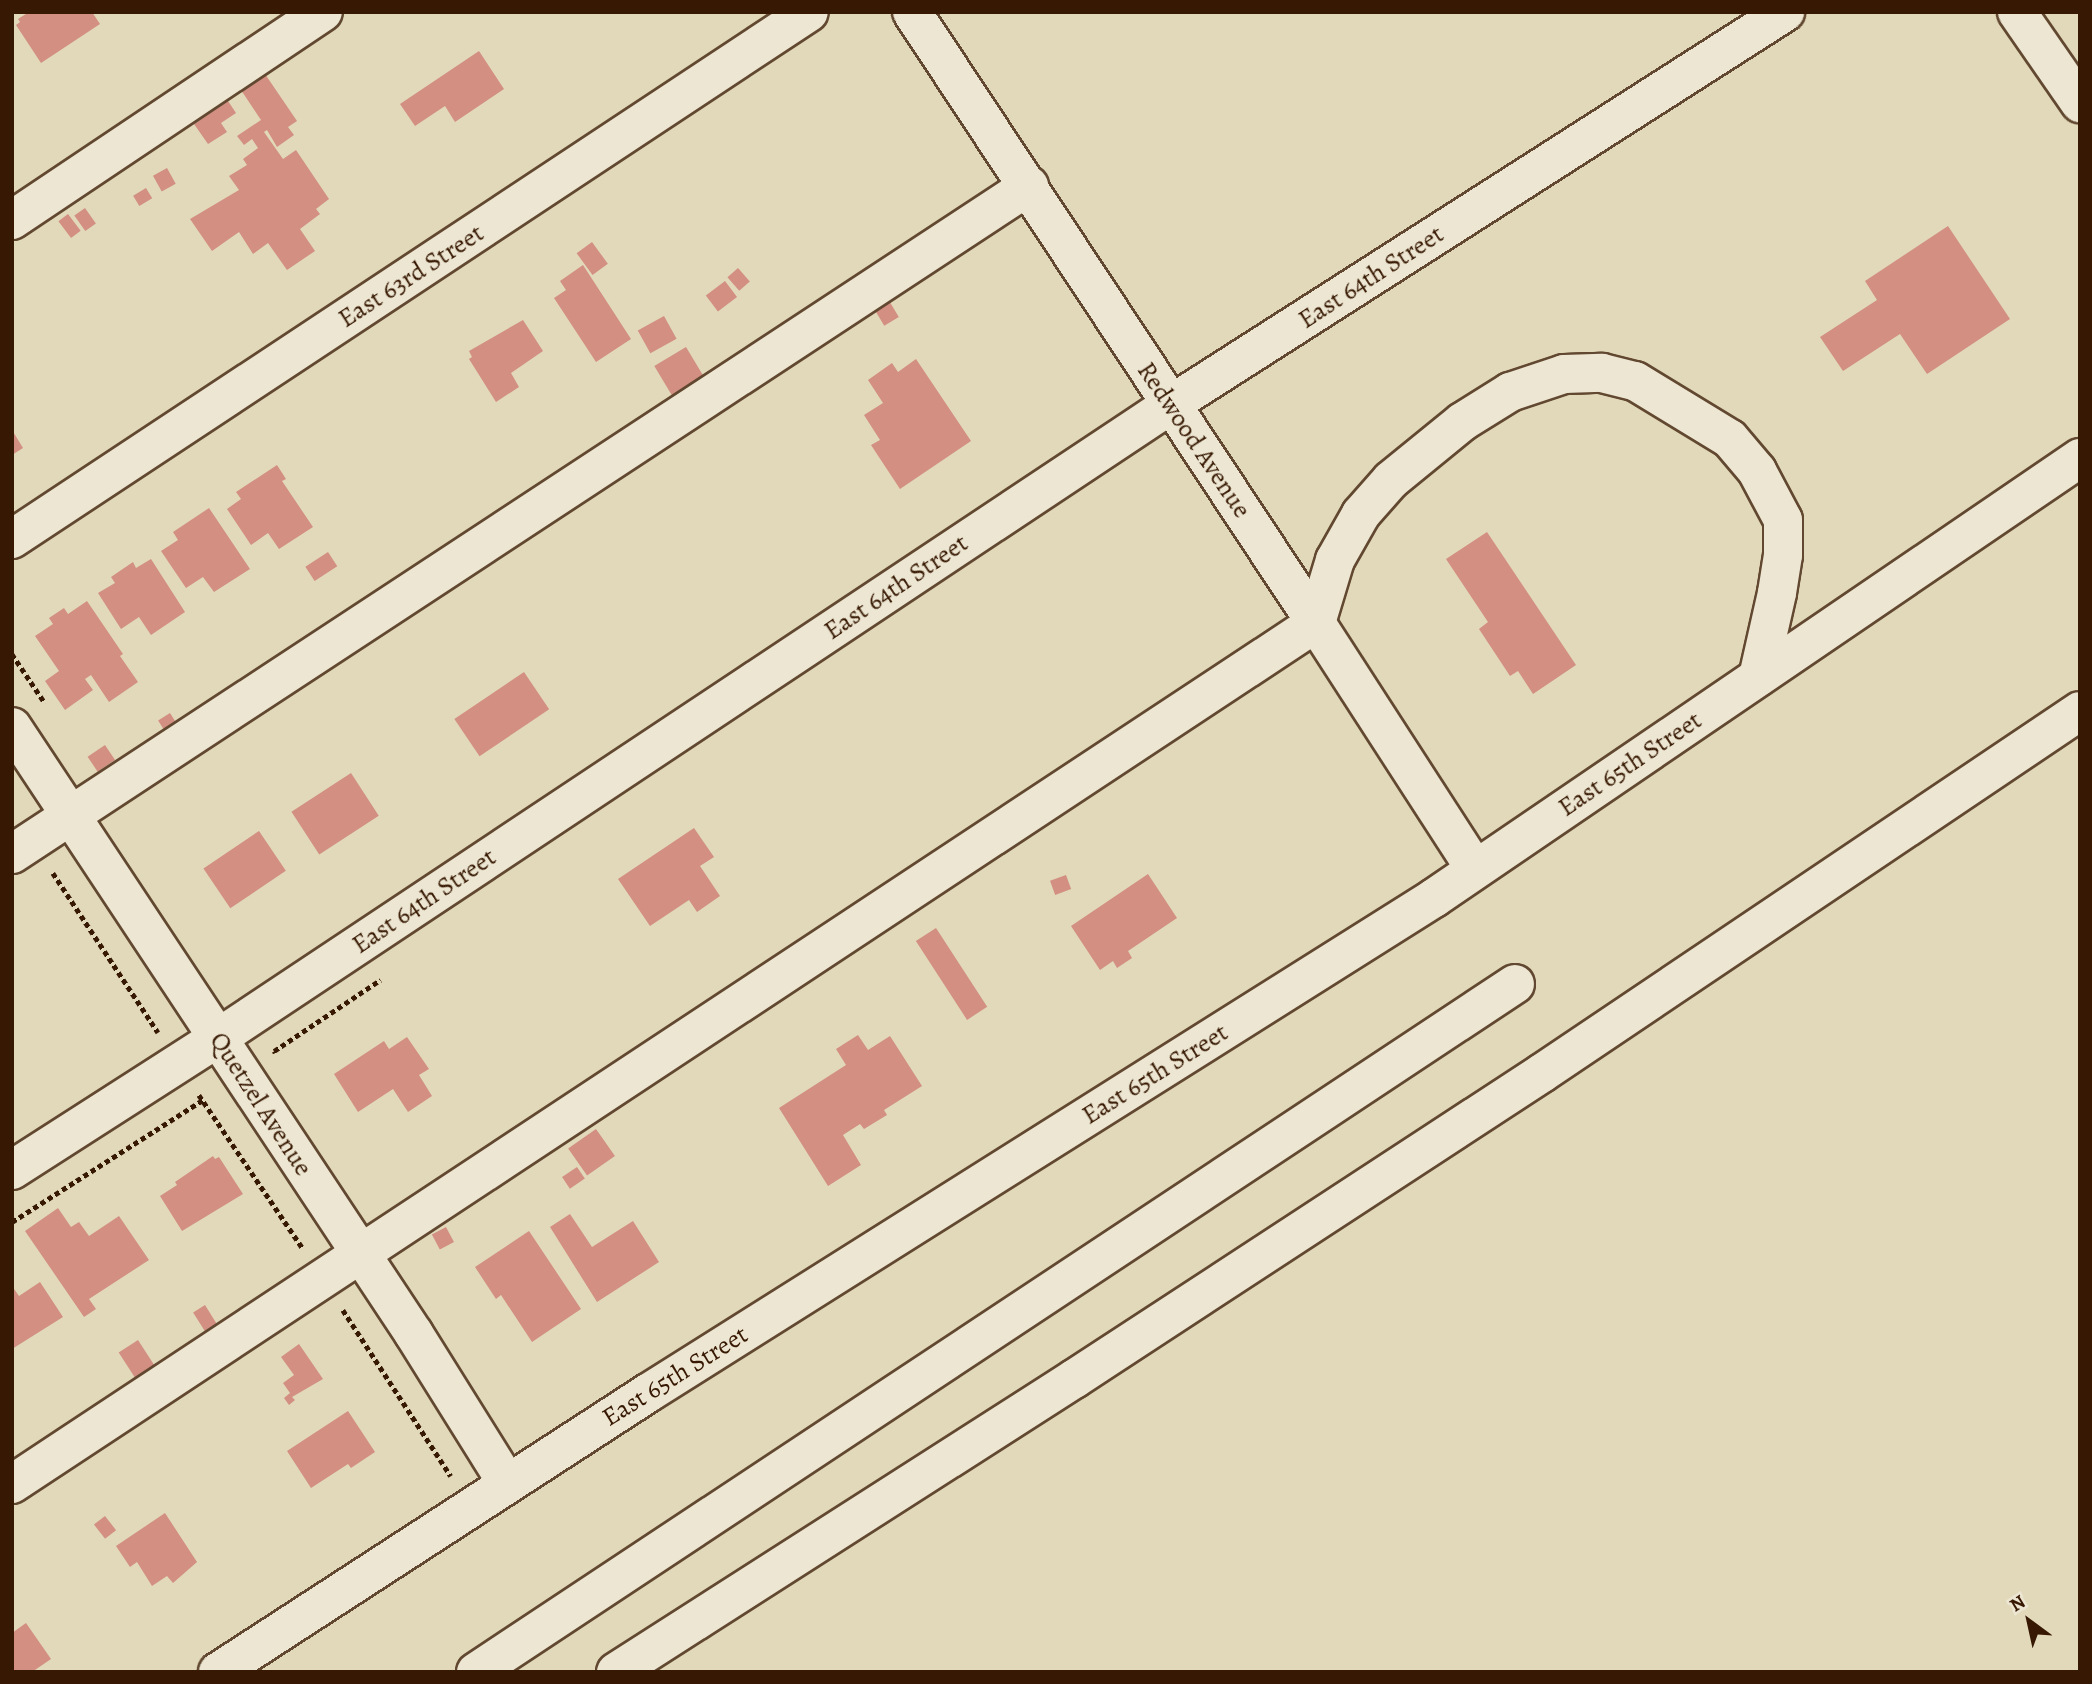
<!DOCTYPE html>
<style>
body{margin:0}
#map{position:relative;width:2092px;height:1684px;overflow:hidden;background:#e1d9ba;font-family:Alegreya,serif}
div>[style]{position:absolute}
.building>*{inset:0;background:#d28f82;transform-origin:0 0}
.path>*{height:4.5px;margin-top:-2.25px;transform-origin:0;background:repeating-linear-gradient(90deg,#371802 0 5px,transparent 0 8.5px)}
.roads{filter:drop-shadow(2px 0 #624830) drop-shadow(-2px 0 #624830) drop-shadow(0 2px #624830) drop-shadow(0 -2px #624830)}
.minor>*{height:38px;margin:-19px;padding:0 19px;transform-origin:19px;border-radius:19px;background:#ece6d2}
span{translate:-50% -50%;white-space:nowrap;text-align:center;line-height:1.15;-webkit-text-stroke:5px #ece6d2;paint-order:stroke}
.street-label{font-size:26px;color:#371802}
.frame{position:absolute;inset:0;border:14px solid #371802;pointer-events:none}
.north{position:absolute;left:1994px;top:1586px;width:70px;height:70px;-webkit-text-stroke:5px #ece6d2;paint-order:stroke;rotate:327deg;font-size:19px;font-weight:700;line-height:28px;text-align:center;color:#371802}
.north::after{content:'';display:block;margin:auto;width:24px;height:32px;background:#371802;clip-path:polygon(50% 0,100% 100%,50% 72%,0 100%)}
</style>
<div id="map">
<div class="building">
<div style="clip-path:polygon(29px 12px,92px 12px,100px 24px,41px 63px,16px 25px,20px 22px,18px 19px)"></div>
<div style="clip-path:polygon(479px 51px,504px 89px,455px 122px,445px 106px,415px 126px,400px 104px)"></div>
<div style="clip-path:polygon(265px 74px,297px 121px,288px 127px,294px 135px,277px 147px,267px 130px,264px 132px,283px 159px,296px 150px,329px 199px,316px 209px,320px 214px,300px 229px,315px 251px,287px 270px,268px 243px,253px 254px,239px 232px,212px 251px,190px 219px,239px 190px,229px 176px,247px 165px,243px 159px,258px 148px,252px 139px,244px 145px,237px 136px,261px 120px,241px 90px)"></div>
<div style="clip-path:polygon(228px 101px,236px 113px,221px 123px,227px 132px,208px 144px,194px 124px)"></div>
<div style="left:167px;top:168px;width:18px;height:16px;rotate:61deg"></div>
<div style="left:146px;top:188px;width:12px;height:15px;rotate:59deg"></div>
<div style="left:85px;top:208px;width:19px;height:13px;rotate:55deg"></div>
<div style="left:68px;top:214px;width:21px;height:12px;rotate:53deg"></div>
<div style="clip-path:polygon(1948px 226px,2010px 319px,1927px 374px,1900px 334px,1843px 371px,1820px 337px,1877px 300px,1865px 281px)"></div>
<div style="left:592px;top:242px;width:27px;height:19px;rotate:54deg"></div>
<div style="clip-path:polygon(583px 265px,631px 339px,596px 362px,554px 298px,566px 290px,560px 281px)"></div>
<div style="left:738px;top:268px;width:18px;height:14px;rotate:49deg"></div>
<div style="left:725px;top:281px;width:20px;height:24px;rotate:53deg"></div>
<div style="left:888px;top:299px;width:21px;height:17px;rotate:59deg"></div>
<div style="left:664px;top:316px;width:26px;height:30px;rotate:61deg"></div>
<div style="clip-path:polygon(523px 320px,543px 351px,511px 373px,519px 387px,496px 402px,469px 359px,472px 357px,469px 351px)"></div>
<div style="left:686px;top:347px;width:35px;height:37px;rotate:59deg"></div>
<div style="clip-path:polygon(916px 359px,971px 441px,900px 489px,871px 445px,880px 440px,864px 415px,883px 403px,868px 380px,892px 363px,898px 372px)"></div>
<div style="clip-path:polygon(12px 430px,23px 448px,12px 455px)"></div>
<div style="clip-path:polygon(277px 465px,286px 479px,282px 481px,313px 527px,279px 549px,268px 533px,251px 545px,227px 509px,241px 499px,236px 492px)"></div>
<div style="clip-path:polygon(209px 508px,250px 569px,214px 592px,203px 577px,186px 588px,161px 551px,178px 540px,173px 532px)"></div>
<div style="clip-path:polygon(1487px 532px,1576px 665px,1533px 694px,1518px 671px,1510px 676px,1479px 629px,1488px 622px,1446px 559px)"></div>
<div style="left:328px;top:552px;width:17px;height:27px;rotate:57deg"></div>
<div style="clip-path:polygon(151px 559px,185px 612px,151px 635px,139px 617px,121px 629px,98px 593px,115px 583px,111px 577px,133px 562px,136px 568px)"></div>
<div style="clip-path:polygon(87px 601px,123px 654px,120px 656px,138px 682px,109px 702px,91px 675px,85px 679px,93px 690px,65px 710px,45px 681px,59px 671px,35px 636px,53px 624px,49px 618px,64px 608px,68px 614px)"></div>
<div style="left:524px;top:672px;width:45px;height:84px;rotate:56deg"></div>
<div style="left:170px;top:713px;width:13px;height:14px;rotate:58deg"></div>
<div style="left:105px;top:745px;width:18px;height:21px;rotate:56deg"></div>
<div style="left:351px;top:773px;width:51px;height:71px;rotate:57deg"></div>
<div style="clip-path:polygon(694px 828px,714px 857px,700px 866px,720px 896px,697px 912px,689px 900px,650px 926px,618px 879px)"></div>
<div style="left:259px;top:831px;width:48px;height:67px;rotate:56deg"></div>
<div style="clip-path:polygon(1148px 874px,1177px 918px,1128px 951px,1132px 958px,1117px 968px,1113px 961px,1100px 970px,1071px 926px)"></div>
<div style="left:1066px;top:875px;width:15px;height:17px;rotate:70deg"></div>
<div style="left:936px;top:928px;width:94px;height:24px;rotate:57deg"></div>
<div style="clip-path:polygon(858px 1035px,868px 1050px,890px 1036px,922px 1086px,884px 1110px,887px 1115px,864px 1129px,860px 1124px,843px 1135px,861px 1165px,828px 1186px,779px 1108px,846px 1065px,836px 1049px)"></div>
<div style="clip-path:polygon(407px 1037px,429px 1069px,419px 1075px,432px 1096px,408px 1112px,393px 1089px,358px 1112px,334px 1074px,384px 1041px,389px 1049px)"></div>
<div style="left:596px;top:1129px;width:33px;height:34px;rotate:55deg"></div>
<div style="clip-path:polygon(213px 1156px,215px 1159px,219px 1157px,243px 1194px,182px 1231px,160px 1196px,177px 1185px,175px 1182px)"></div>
<div style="left:577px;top:1167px;width:14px;height:18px;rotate:56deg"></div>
<div style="clip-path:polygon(58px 1208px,71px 1227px,79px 1222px,89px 1236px,119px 1216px,149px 1260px,89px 1299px,96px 1309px,84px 1317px,25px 1231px)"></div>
<div style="clip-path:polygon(570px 1214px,592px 1247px,633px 1221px,659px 1262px,597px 1302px,550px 1227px)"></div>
<div style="left:446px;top:1227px;width:17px;height:16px;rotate:62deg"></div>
<div style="clip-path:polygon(529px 1231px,581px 1309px,532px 1342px,501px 1295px,496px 1299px,475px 1267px)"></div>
<div style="clip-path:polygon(40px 1282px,63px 1317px,12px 1349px,12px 1286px,19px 1296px)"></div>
<div style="left:205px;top:1305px;width:22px;height:14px;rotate:58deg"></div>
<div style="left:138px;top:1340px;width:30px;height:23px;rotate:57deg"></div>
<div style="clip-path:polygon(299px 1344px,323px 1379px,292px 1397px,295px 1400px,289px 1405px,284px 1398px,290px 1393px,283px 1383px,294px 1375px,281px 1357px)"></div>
<div style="clip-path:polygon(348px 1411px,375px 1452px,351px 1468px,348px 1464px,311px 1488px,287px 1451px)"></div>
<div style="clip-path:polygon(165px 1513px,197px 1562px,173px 1583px,167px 1576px,152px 1586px,137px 1562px,130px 1567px,116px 1546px)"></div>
<div style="left:105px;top:1516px;width:18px;height:14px;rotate:52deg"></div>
<div style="clip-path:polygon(26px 1623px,51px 1659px,32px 1672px,12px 1672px,12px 1633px)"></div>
</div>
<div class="path">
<div style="left:12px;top:654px;width:59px;rotate:56deg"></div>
<div style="left:53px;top:873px;width:191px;rotate:56.6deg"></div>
<div style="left:275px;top:1053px;width:2px;rotate:-117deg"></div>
<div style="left:274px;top:1051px;width:128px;rotate:-33.8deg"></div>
<div style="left:199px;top:1095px;width:184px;rotate:55.9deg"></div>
<div style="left:12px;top:1222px;width:227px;rotate:-32.6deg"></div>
<div style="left:343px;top:1310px;width:198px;rotate:57deg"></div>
</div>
<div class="roads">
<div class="minor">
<div style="left:912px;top:12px;width:732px;rotate:56.53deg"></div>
<div style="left:1316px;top:623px;width:293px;rotate:57.1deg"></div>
<div style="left:2017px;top:12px;width:111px;rotate:55.3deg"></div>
<div style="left:12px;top:220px;width:374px;rotate:-33.8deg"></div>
<div style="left:12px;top:539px;width:955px;rotate:-33.47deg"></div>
<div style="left:12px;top:727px;width:728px;rotate:56.48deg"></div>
<div style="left:414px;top:1334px;width:176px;rotate:58deg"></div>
<div style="left:12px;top:854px;width:1217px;rotate:-33.3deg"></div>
<div style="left:12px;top:1170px;width:245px;rotate:-32.7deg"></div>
<div style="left:218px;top:1038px;width:1143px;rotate:-33.62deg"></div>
<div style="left:1170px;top:405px;width:730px;rotate:-32.58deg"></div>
<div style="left:12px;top:1484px;width:1563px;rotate:-33.44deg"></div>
<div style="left:1316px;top:623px;width:66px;rotate:-73.2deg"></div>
<div style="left:1335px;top:560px;width:53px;rotate:-60.5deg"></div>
<div style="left:1361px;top:514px;width:45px;rotate:-48.6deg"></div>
<div style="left:1391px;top:480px;width:92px;rotate:-39.2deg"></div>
<div style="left:1462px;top:422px;width:57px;rotate:-32deg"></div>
<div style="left:1510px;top:392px;width:57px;rotate:-18.4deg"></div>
<div style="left:1564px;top:374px;width:38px;rotate:-2deg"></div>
<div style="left:1602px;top:373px;width:34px;rotate:14deg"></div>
<div style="left:1635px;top:381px;width:111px;rotate:31.4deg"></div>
<div style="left:1730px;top:439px;width:42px;rotate:49.8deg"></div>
<div style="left:1757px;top:471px;width:55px;rotate:62deg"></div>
<div style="left:1783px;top:520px;width:35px;rotate:90deg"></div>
<div style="left:1783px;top:555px;width:38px;rotate:99deg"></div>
<div style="left:1777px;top:593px;width:86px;rotate:102.7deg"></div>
<div style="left:218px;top:1672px;width:513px;rotate:-32.98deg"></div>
<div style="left:648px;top:1393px;width:929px;rotate:-32.2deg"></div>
<div style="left:1434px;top:898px;width:782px;rotate:-34.26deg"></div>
<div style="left:476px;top:1672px;width:1246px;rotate:-33.51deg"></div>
<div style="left:616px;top:1672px;width:544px;rotate:-32.61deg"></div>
<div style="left:1074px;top:1379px;width:559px;rotate:-33.18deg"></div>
<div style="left:1542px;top:1073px;width:648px;rotate:-33.94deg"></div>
</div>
</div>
<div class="street-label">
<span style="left:411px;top:276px;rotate:-33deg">East 63rd Street</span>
<span style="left:1371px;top:277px;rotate:-33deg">East 64th Street</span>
<span style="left:1194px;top:440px;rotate:56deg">Redwood Avenue</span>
<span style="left:896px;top:587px;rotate:-34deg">East 64th Street</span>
<span style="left:1630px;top:764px;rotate:-34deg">East 65th Street</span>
<span style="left:424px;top:901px;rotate:-34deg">East 64th Street</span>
<span style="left:1155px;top:1074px;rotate:-32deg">East 65th Street</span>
<span style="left:261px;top:1104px;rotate:57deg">Quetzel Avenue</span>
<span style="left:675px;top:1376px;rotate:-32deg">East 65th Street</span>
</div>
<div class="frame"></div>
<div class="north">N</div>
</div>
